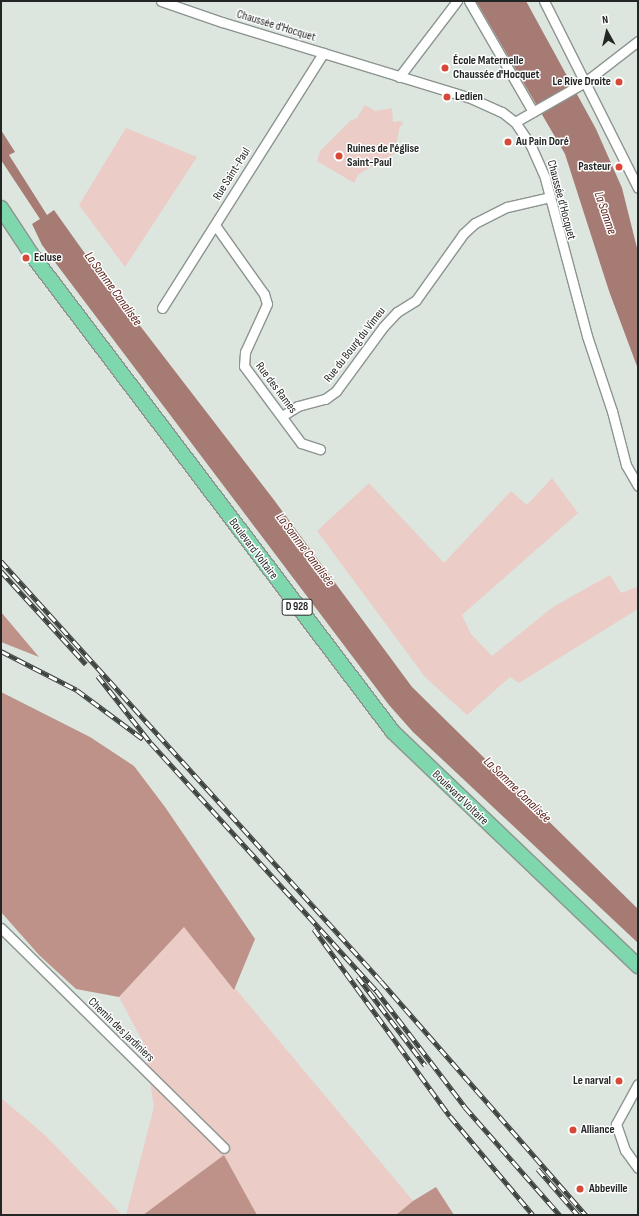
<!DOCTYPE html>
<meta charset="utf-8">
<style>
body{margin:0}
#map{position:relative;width:639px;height:1216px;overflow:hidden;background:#dce6df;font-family:"Sofia Sans Condensed",sans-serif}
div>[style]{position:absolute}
.green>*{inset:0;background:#ebccc6}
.forest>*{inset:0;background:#be9189}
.water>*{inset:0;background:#a67b74}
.roads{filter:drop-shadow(1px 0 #8c958f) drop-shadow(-1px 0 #8c958f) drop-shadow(0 1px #8c958f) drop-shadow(0 -1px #8c958f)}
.minor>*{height:9px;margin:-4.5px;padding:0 4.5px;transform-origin:4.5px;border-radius:4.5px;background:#fff}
.primary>*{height:14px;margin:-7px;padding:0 7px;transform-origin:7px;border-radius:7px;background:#7fd7ae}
.rail>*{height:4.5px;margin-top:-2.25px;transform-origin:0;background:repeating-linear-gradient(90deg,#fff 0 9px,#3d413e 0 18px);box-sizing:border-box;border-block:1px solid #3d413e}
.dots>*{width:11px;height:11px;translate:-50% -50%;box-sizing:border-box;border:2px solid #fff;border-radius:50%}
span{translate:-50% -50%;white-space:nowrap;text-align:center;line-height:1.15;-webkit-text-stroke:3px #fff;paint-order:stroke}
.shield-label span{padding:1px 3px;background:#fff;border:1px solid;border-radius:3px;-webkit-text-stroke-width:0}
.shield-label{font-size:11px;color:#232624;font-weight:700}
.street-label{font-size:12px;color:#232624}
.poi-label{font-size:12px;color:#232624;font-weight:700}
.left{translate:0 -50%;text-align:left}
.right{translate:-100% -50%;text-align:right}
.water-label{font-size:13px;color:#5b221a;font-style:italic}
.frame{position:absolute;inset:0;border:2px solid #232624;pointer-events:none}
.north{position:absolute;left:587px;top:12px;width:40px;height:40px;-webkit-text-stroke:3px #fff;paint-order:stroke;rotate:352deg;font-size:11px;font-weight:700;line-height:16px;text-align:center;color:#232624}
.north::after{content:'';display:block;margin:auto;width:14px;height:18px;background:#232624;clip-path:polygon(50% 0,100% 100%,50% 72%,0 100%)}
</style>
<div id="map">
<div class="green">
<div style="clip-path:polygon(365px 105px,375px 111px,392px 108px,393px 122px,402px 121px,403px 125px,400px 126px,394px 154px,359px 174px,354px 183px,317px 161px,320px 151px,350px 121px,357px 118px)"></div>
<div style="clip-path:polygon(126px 128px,197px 157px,125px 267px,79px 205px)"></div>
<div style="clip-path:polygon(552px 478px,578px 513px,462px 615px,471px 634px,492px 656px,553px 607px,610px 575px,621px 593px,637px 587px,638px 609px,519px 683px,510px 677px,467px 715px,425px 677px,317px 531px,369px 483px,444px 563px,511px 491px,527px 505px)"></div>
<div style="clip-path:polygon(184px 927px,413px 1201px,396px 1215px,257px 1215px,224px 1155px,143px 1215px,126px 1215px,154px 1107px,144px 1044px,119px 997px)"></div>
<div style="clip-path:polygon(1px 1098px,45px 1135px,122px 1215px,1px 1215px)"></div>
</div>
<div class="forest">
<div style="clip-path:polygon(1px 612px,39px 657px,1px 642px)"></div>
<div style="clip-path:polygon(1px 692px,90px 737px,134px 766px,165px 807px,255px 939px,234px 990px,184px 927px,119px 997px,76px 989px,39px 955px,1px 912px)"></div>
<div style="clip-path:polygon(224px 1155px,257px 1215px,143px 1215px)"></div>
<div style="clip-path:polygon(436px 1187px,454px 1215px,396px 1215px,413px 1201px)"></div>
</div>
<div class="water">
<div style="clip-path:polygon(476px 1px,526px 1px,596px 129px,622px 188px,638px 252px,638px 369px,609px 291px,565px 154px)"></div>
<div style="clip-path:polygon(1px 130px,15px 152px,9px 155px,47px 215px,54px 210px,91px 262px,274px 500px,412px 687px,638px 909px,638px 943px,413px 732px,389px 705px,42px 245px,32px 224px,40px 219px,1px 160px)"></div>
</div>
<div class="roads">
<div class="minor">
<div style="left:161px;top:1px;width:65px;rotate:19deg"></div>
<div style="left:222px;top:22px;width:257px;rotate:17deg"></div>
<div style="left:468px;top:97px;width:37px;rotate:24deg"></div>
<div style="left:502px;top:112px;width:16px;rotate:38deg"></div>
<div style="left:515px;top:122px;width:29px;rotate:56deg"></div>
<div style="left:531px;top:146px;width:35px;rotate:66deg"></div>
<div style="left:545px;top:178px;width:163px;rotate:75.1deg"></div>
<div style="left:587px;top:336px;width:79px;rotate:71.6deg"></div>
<div style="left:612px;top:411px;width:56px;rotate:75.5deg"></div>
<div style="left:626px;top:465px;width:24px;rotate:60deg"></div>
<div style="left:469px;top:1px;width:128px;rotate:60deg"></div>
<div style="left:544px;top:1px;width:209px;rotate:63.3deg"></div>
<div style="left:399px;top:77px;width:96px;rotate:-52.7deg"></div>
<div style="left:515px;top:122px;width:81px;rotate:-29.7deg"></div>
<div style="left:585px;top:82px;width:67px;rotate:-37.7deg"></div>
<div style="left:215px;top:225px;width:85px;rotate:54.6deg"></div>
<div style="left:264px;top:294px;width:10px;rotate:73deg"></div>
<div style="left:267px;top:304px;width:53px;rotate:114.6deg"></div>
<div style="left:245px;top:352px;width:14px;rotate:94deg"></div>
<div style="left:244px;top:366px;width:96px;rotate:53.5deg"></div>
<div style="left:301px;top:443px;width:20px;rotate:18deg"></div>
<div style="left:162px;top:308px;width:302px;rotate:-57.7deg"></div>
<div style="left:282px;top:416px;width:19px;rotate:-32deg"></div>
<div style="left:298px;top:406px;width:28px;rotate:-15deg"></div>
<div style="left:325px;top:399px;width:14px;rotate:-36deg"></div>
<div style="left:336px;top:391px;width:79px;rotate:-53.7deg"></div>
<div style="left:383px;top:327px;width:21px;rotate:-47deg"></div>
<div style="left:397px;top:312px;width:22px;rotate:-32deg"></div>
<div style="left:416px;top:300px;width:81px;rotate:-54.5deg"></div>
<div style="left:463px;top:234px;width:16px;rotate:-43deg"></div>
<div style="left:475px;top:223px;width:36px;rotate:-27deg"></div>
<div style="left:507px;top:207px;width:44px;rotate:-13.1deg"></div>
<div style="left:1px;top:928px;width:313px;rotate:44.6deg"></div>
<div style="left:638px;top:1084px;width:46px;rotate:118.8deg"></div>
<div style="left:616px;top:1124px;width:28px;rotate:71deg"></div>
<div style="left:625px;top:1150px;width:22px;rotate:54deg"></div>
</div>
<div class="primary">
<div style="left:1px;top:208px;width:56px;rotate:56.6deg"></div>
<div style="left:32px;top:255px;width:598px;rotate:52.88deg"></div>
<div style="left:393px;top:732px;width:339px;rotate:43.7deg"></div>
</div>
</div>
<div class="rail">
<div style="left:1px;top:561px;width:566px;rotate:47.86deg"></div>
<div style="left:381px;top:981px;width:311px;rotate:48.8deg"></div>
<div style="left:1px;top:571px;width:126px;rotate:47.6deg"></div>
<div style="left:1px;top:651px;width:85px;rotate:27.2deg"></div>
<div style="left:77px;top:690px;width:82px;rotate:36.6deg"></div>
<div style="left:98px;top:676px;width:85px;rotate:51.7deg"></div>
<div style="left:151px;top:743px;width:334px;rotate:47.7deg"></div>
<div style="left:376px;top:990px;width:147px;rotate:52.7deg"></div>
<div style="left:465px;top:1107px;width:144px;rotate:48.7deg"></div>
<div style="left:314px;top:929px;width:231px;rotate:54deg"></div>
<div style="left:450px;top:1116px;width:129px;rotate:50deg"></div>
<div style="left:358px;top:977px;width:111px;rotate:52.7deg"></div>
<div style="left:538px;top:1169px;width:61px;rotate:49deg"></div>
</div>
<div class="dots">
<div style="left:445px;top:68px;background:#d64938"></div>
<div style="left:619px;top:82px;background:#d64938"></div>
<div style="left:447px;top:97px;background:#d64938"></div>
<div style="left:508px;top:142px;background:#d64938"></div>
<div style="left:339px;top:156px;background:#d64938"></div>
<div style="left:619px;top:167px;background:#d64938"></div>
<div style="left:26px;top:258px;background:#d64938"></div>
<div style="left:619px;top:1081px;background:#d64938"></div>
<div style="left:573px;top:1130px;background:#d64938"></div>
<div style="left:580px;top:1189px;background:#d64938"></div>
</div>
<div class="shield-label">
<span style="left:297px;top:607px">D 928</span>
</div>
<div class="street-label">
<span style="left:276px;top:26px;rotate:17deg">Chaussée d'Hocquet</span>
<span style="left:232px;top:174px;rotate:-58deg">Rue Saint-Paul</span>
<span style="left:561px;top:200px;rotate:75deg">Chaussée d'Hocquet</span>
<span style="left:355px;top:345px;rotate:-52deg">Rue du Bourg du Vimeu</span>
<span style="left:276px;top:388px;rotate:53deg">Rue des Rames</span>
<span style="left:253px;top:549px;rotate:53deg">Boulevard Voltaire</span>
<span style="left:460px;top:798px;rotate:44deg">Boulevard Voltaire</span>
<span style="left:121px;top:1030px;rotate:44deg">Chemin des Jardiniers</span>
</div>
<div class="poi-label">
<span class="left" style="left:453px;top:68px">École Maternelle<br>Chaussée d'Hocquet</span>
<span class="right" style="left:611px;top:82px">Le Rive Droite</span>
<span class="left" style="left:455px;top:97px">Ledien</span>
<span class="left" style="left:516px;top:142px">Au Pain Doré</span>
<span class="left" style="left:347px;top:156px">Ruines de l'église<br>Saint-Paul</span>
<span class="right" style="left:611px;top:167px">Pasteur</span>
<span class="left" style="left:34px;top:258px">Ecluse</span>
<span class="right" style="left:611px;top:1081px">Le narval</span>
<span class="left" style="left:581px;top:1130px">Alliance</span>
<span class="left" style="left:589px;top:1189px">Abbeville</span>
</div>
<div class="water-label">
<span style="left:605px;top:213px;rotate:71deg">La Somme</span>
<span style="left:113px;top:289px;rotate:54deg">La Somme Canalisée</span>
<span style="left:305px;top:550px;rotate:53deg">La Somme Canalisée</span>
<span style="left:517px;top:790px;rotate:44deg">La Somme Canalisée</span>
</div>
<div class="frame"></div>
<div class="north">N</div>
</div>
